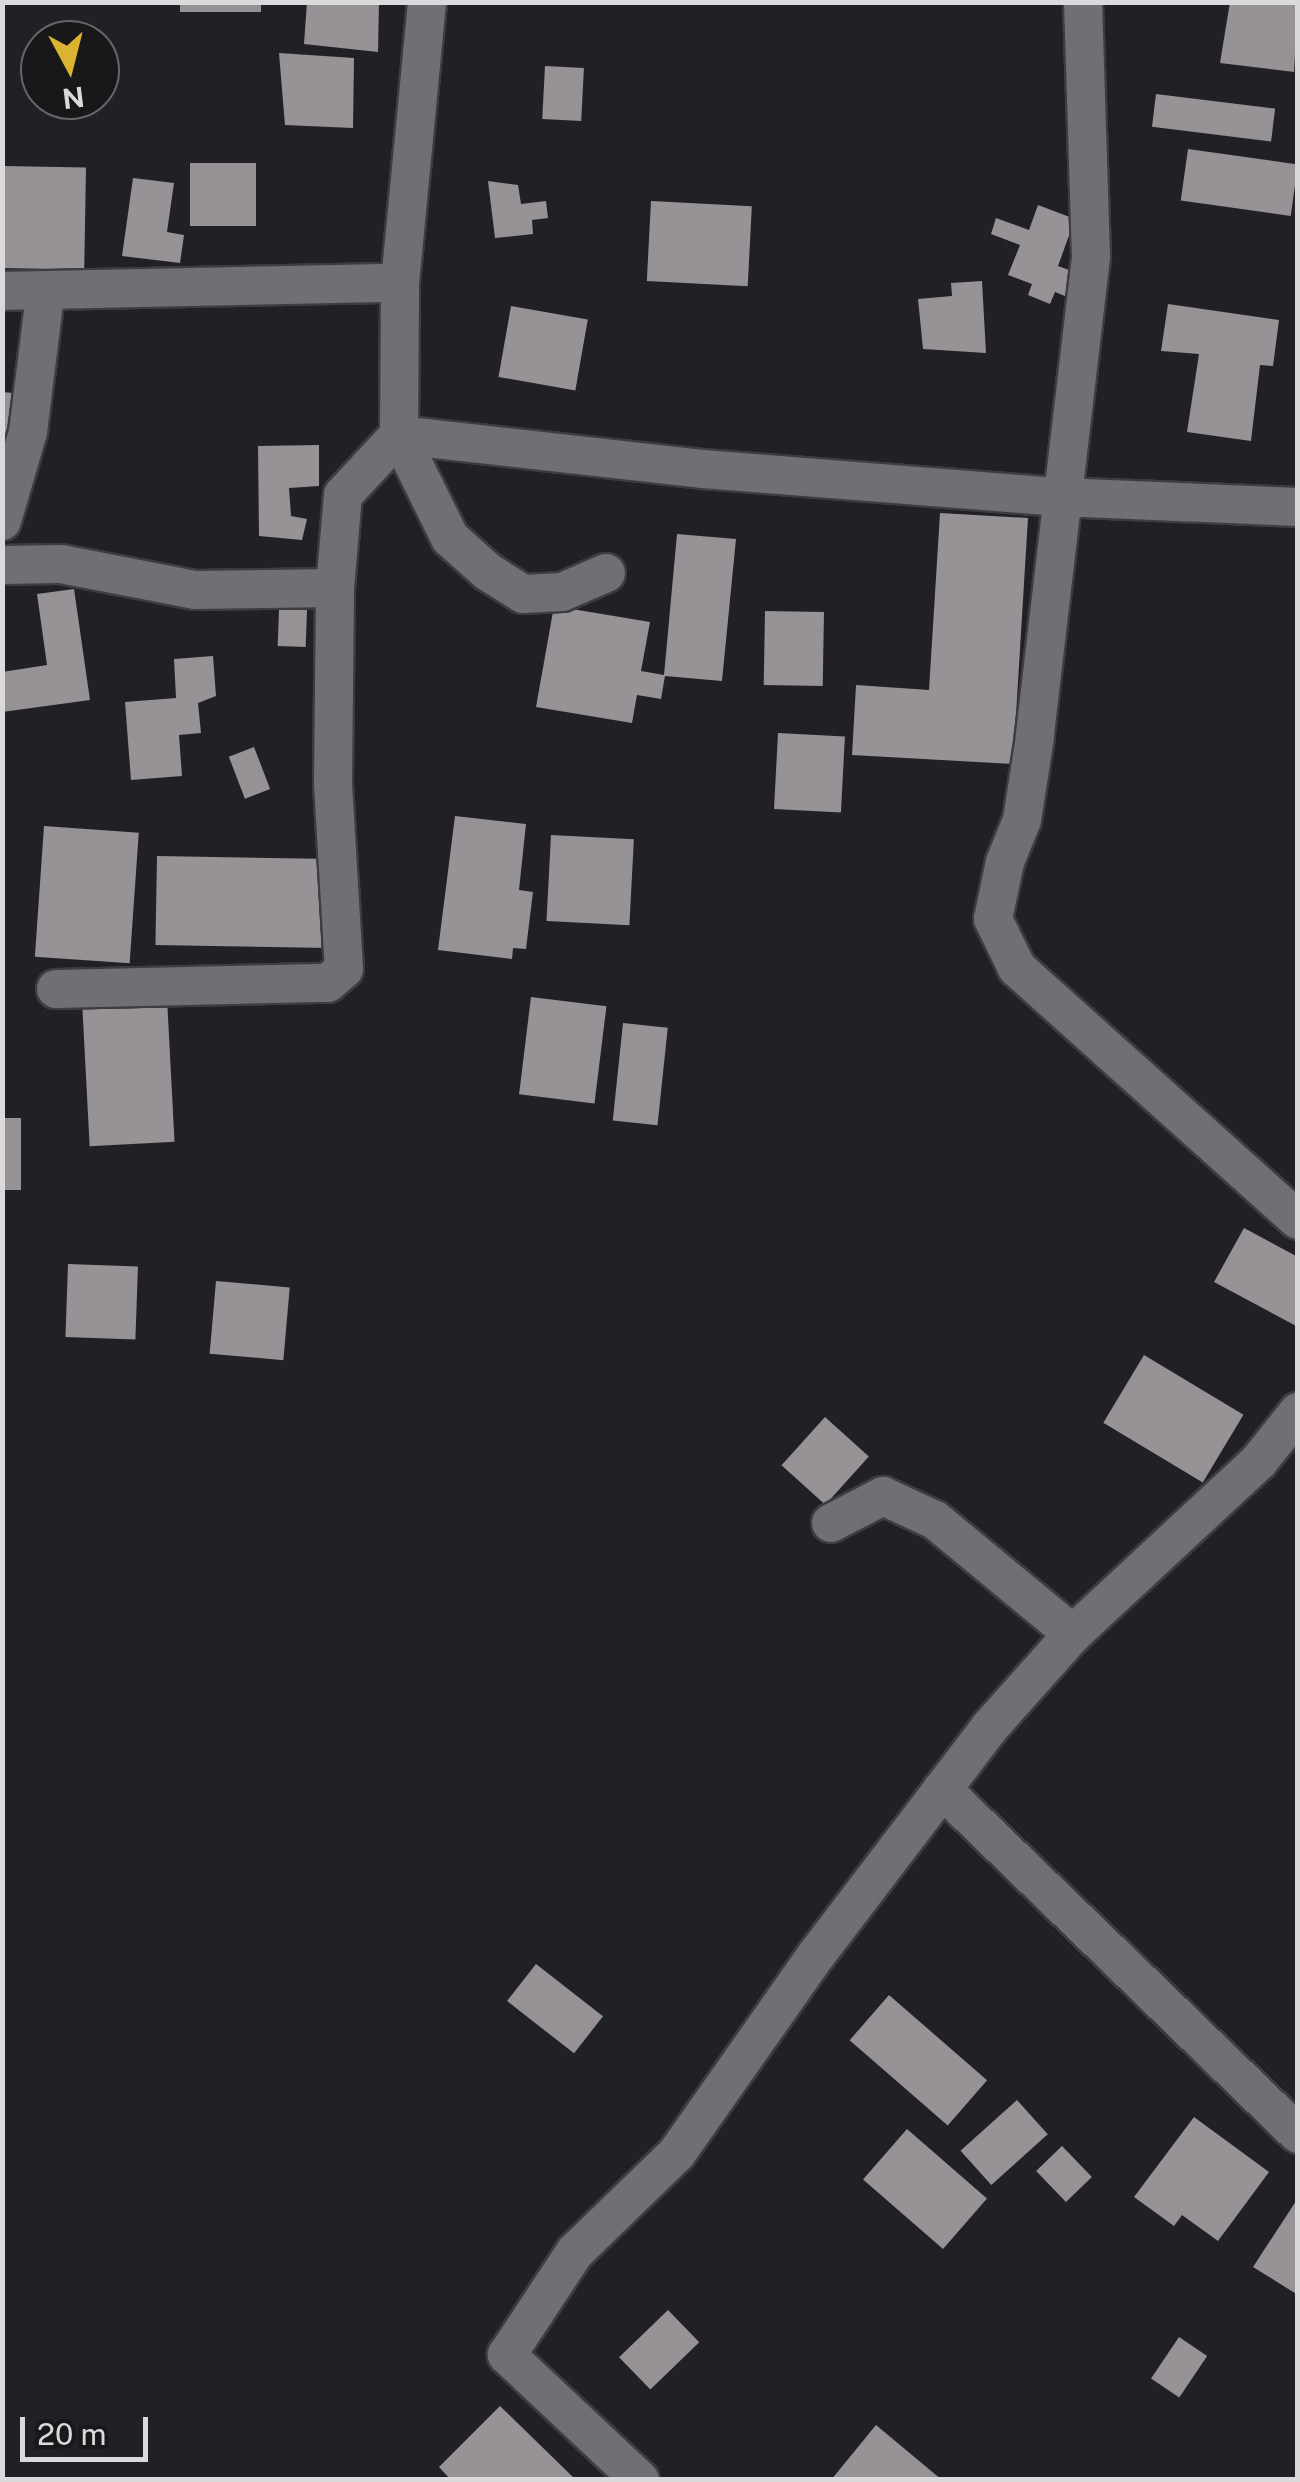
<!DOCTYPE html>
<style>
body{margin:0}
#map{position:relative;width:1300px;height:2482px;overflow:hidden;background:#212125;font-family:"Public Sans",sans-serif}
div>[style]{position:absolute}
.building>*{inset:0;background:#969296;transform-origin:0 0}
.roads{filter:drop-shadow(2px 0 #3d3c40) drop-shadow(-2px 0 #3d3c40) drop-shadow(0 2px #3d3c40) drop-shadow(0 -2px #3d3c40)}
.street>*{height:38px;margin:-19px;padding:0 19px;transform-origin:19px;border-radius:19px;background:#6f6f74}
span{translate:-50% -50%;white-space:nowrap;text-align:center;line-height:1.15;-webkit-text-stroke:10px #18181b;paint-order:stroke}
.frame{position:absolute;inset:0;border:5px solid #dadadd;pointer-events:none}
.north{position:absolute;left:20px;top:20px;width:100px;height:100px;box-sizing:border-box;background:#18181b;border:2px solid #666669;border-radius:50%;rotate:173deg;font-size:28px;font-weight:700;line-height:40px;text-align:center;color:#dadadd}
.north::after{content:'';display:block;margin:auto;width:35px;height:45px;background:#dab333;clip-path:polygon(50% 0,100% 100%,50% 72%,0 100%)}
.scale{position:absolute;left:20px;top:2417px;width:128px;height:45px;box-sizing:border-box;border:5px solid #dadadd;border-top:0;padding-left:12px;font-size:30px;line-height:35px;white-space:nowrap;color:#dadadd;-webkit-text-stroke:8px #18181b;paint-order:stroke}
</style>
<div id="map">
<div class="building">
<div style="left:180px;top:2px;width:81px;height:10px"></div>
<div style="clip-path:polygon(307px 2px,379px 2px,378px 52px,304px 44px)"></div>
<div style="clip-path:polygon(1230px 2px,1298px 2px,1294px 72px,1220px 63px)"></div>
<div style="clip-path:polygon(279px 53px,354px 58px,353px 128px,285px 125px)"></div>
<div style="left:545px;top:66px;width:39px;height:53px;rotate:3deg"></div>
<div style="left:1156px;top:94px;width:120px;height:33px;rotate:7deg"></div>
<div style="left:1188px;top:149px;width:111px;height:52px;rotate:8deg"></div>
<div style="left:190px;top:163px;width:66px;height:63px"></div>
<div style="left:2px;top:166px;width:84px;height:102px;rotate:1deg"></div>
<div style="clip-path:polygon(133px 178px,174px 183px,167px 232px,184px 235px,180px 263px,122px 256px)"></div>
<div style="clip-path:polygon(488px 181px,518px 185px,521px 204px,546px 201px,548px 218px,532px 220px,533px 234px,495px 238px)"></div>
<div style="left:651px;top:201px;width:101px;height:80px;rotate:3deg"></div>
<div style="clip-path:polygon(1038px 205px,1075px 219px,1058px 266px,1086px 276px,1077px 301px,1055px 292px,1050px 304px,1028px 295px,1032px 284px,1008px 275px,1020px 245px,991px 234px,996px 218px,1029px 230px)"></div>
<div style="clip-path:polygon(982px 281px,986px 353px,923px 349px,918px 299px,952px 296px,951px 283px)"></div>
<div style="clip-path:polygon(1168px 304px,1279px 320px,1273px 366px,1260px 365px,1251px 441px,1187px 432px,1199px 354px,1161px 351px)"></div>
<div style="left:511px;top:306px;width:78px;height:72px;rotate:10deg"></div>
<div style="clip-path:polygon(2px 392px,13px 393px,5px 449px,2px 449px)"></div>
<div style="clip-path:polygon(319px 445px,319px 486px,289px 488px,291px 516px,307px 519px,302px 540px,259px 536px,258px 446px)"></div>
<div style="clip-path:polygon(940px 513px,1028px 518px,1013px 764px,852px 755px,856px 685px,929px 690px)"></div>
<div style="clip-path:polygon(677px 534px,736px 539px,722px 681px,665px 676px,661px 699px,637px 695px,632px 723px,536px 707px,554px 606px,650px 622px,641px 671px,664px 675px)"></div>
<div style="clip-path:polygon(74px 589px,90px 700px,2px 712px,2px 672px,47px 665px,37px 594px)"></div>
<div style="left:279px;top:609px;width:28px;height:37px;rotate:2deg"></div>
<div style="left:765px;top:611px;width:59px;height:74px;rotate:1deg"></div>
<div style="clip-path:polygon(213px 656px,216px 696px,198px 703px,201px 733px,179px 735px,182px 776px,131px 780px,125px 702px,176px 698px,174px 659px)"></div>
<div style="left:778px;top:733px;width:67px;height:76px;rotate:3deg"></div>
<div style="left:254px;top:747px;width:45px;height:27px;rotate:69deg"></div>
<div style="clip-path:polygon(455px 816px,526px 824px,519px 890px,533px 892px,526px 949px,513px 948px,512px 959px,438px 950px)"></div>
<div style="left:44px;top:826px;width:95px;height:131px;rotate:4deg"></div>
<div style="left:551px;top:835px;width:83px;height:86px;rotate:3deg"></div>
<div style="left:157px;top:856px;width:176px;height:89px;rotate:1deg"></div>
<div style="left:531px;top:997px;width:76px;height:98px;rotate:7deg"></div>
<div style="left:167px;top:998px;width:144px;height:85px;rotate:87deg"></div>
<div style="left:623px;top:1023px;width:45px;height:98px;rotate:6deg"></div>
<div style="left:2px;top:1118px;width:19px;height:72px"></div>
<div style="clip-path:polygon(1244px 1228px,1298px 1257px,1298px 1327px,1214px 1282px)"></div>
<div style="left:68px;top:1264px;width:70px;height:73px;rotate:2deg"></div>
<div style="left:216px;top:1281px;width:74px;height:73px;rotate:5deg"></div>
<div style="left:1144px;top:1355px;width:116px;height:79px;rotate:31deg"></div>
<div style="left:825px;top:1417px;width:59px;height:65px;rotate:42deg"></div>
<div style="left:536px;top:1964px;width:85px;height:47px;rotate:38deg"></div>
<div style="left:889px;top:1995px;width:130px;height:60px;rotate:41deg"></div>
<div style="left:1017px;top:2100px;width:46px;height:76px;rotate:48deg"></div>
<div style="clip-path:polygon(1194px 2117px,1269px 2172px,1218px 2241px,1182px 2215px,1174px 2226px,1134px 2197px)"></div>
<div style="left:907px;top:2129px;width:106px;height:67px;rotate:41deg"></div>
<div style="left:1062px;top:2146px;width:43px;height:36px;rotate:46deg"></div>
<div style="clip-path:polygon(1298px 2198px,1298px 2295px,1253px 2267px)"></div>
<div style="left:668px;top:2310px;width:45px;height:68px;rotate:46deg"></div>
<div style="left:1179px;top:2337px;width:34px;height:50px;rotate:34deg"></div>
<div style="clip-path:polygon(500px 2406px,576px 2480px,451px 2480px,439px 2467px)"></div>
<div style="clip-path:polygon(876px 2425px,942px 2480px,831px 2480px)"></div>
</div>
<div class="roads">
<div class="street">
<div style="left:1083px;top:2px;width:255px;rotate:88.2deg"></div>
<div style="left:1091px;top:257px;width:483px;rotate:96.7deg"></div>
<div style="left:1035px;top:737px;width:84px;rotate:98.9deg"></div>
<div style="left:1022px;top:820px;width:45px;rotate:112deg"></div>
<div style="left:1005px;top:862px;width:58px;rotate:101.9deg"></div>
<div style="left:993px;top:919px;width:55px;rotate:63.9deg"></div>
<div style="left:1017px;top:968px;width:377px;rotate:41.9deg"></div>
<div style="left:2px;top:291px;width:398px;rotate:-1.2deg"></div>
<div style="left:2px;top:521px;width:93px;rotate:-73.7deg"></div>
<div style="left:28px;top:432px;width:137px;rotate:-82.9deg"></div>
<div style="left:2px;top:565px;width:59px;rotate:-1deg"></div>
<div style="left:61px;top:564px;width:136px;rotate:11deg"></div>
<div style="left:195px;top:590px;width:140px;rotate:-0.8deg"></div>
<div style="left:606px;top:573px;width:48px;rotate:156.6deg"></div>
<div style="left:562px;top:592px;width:39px;rotate:177deg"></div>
<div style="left:523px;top:594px;width:41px;rotate:-147.8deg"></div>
<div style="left:488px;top:572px;width:51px;rotate:-138.2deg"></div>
<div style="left:450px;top:538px;width:115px;rotate:-116.3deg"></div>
<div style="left:399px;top:435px;width:306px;rotate:6.4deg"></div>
<div style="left:703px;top:469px;width:358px;rotate:4.5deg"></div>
<div style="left:1060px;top:497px;width:238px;rotate:2.4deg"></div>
<div style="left:56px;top:989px;width:272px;rotate:-1.3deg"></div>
<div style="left:328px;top:983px;width:21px;rotate:-41deg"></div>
<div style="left:344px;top:969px;width:187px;rotate:-93.4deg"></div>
<div style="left:333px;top:782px;width:194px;rotate:-89.4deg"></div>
<div style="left:335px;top:588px;width:93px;rotate:-85.1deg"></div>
<div style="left:343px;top:495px;width:82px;rotate:-47deg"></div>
<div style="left:399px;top:435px;width:152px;rotate:-89.6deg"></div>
<div style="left:400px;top:283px;width:282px;rotate:-84.5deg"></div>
<div style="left:831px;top:1523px;width:59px;rotate:-27.4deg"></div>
<div style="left:883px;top:1496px;width:57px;rotate:24.8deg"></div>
<div style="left:935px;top:1520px;width:179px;rotate:39.6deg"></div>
<div style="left:942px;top:1789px;width:496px;rotate:44.1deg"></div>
<div style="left:640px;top:2480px;width:183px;rotate:-136.8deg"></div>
<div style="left:507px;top:2355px;width:123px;rotate:-56.6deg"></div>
<div style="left:575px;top:2252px;width:142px;rotate:-44.1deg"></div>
<div style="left:677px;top:2153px;width:243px;rotate:-54.9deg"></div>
<div style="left:817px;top:1954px;width:285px;rotate:-52.7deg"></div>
<div style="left:990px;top:1727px;width:125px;rotate:-48.3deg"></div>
<div style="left:1073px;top:1634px;width:254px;rotate:-42.9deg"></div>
<div style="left:1259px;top:1461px;width:63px;rotate:-51.5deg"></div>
</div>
</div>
<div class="frame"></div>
<div class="north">N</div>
<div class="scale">20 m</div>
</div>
